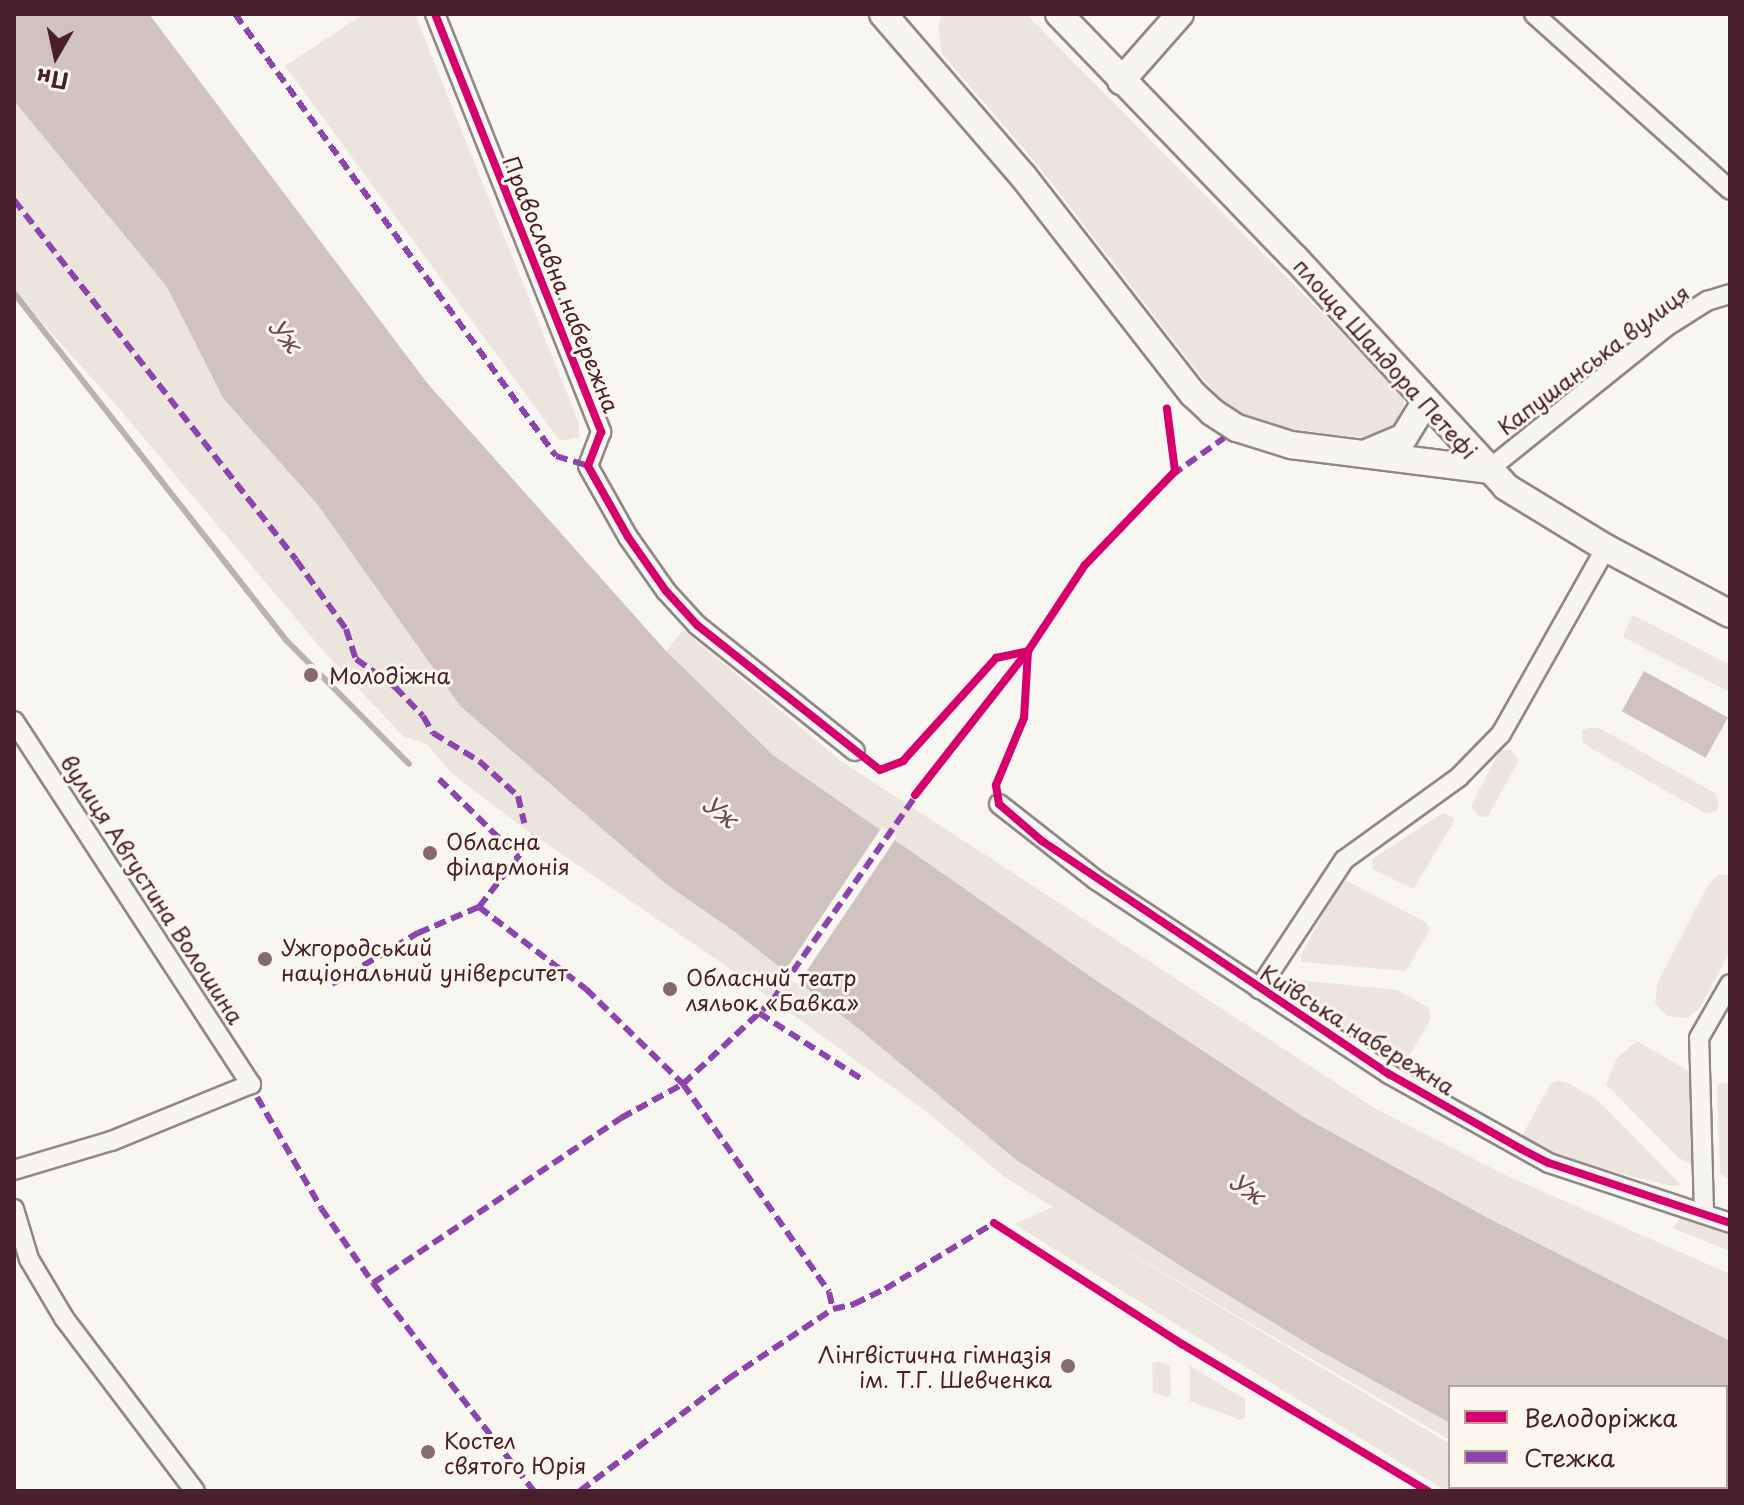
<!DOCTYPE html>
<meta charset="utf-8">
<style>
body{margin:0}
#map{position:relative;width:1744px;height:1505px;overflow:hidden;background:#f8f6f0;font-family:"Playpen Sans",sans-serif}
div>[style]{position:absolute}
.green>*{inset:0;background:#ece5de}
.water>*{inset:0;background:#d0c3bf;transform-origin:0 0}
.pier>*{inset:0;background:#f8f6f0;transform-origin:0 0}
.roads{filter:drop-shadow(2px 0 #918787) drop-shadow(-2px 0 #918787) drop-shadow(0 2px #918787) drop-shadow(0 -2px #918787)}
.street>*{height:18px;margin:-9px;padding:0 9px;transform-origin:9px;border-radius:9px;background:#f6f5f1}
.secondary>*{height:26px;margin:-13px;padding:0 13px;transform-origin:13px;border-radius:13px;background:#f6f5f1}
.rail>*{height:6px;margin:-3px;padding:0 3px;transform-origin:3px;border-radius:3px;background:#b8b3b1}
.quiet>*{height:6px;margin-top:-3px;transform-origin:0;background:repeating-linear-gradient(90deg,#8e44ad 0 12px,transparent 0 18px)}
.cycleway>*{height:8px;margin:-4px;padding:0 4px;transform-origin:4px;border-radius:4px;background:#d6006c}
.dots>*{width:22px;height:22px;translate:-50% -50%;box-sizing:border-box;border:4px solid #fbf7ec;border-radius:50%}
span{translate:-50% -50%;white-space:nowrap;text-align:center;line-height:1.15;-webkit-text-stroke:6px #fbf7ec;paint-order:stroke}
.street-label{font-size:22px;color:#4a1f2b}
.poi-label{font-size:22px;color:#4a1f2b}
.left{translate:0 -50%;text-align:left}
.right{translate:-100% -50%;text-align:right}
.water-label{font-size:24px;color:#6d4a51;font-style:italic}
.frame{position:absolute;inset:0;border:16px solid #4a1f2b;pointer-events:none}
.legend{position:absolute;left:1448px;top:1385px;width:280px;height:104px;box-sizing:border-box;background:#fbf7ec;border:2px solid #b4a19f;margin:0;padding:10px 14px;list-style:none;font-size:24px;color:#4a1f2b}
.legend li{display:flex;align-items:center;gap:16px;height:40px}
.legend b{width:40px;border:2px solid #b4a19f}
.north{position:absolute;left:16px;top:16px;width:80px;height:80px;-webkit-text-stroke:6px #fbf7ec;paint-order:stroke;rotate:189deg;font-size:22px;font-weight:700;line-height:32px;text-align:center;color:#4a1f2b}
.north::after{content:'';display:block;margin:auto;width:28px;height:36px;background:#4a1f2b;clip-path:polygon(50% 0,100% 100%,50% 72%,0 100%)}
</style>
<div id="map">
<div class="green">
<div style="clip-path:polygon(364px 14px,415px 14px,579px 423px,579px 437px,560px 441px,285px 66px)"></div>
<div style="clip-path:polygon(942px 14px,1026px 14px,1403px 395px,1405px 416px,1399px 427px,1370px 438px,1321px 433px,1251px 422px,1229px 407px,1200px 375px,1037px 164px,942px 54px,938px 28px)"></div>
<div style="clip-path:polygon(14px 101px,167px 287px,223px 398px,317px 504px,460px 706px,666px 884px,735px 932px,860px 1030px,1015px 1159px,1190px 1272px,1318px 1350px,1450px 1423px,1450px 1440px,1077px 1222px,1450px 1444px,1450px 1487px,1523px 1487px,1529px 1491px,1446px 1491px,1014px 1224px,1053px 1207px,1003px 1176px,931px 1115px,716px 959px,526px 830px,451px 773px,427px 744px,403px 736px,325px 653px,122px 412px,15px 292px)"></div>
<div style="clip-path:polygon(1633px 615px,1730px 665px,1730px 692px,1625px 638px,1623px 634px)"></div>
<div style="clip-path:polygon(683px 630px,841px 761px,1376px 1109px,1503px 1174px,1730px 1274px,1730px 1341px,1486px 1217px,1302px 1116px,1097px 981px,773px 755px,666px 651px)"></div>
<div style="clip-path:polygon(1592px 727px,1601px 729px,1715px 793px,1719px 804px,1717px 811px,1705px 813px,1589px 747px,1583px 742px,1582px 730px)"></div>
<div style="clip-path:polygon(1500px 750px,1511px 750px,1519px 760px,1488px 816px,1479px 817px,1471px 806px)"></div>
<div style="clip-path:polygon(1443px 813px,1454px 818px,1452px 825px,1413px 889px,1373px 869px,1372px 859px)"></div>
<div style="clip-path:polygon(1718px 875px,1730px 875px,1730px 952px,1699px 1009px,1687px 1018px,1668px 1016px,1655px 1004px,1657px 984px,1707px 887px)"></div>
<div style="clip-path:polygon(1347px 881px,1425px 922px,1430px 929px,1406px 971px,1302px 962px,1301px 955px,1338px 886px)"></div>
<div style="clip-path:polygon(1287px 979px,1397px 990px,1428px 1007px,1431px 1019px,1401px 1069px,1394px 1071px,1278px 994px,1280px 982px)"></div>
<div style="clip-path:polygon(1637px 1041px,1690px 1072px,1696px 1153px,1691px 1164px,1679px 1158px,1606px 1084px,1617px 1058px)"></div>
<div style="clip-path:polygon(1558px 1081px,1568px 1083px,1599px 1101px,1681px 1185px,1671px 1186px,1550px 1156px,1525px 1141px,1523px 1134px,1551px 1083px)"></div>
<div style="clip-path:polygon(1730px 1083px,1730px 1180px,1720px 1173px,1717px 1084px)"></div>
<div style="clip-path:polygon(1681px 1217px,1730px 1234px,1730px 1251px,1673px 1228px)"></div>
<div style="clip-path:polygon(1158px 1361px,1170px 1366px,1171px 1395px,1165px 1397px,1153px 1392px,1152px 1363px)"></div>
<div style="clip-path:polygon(1190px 1366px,1245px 1399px,1245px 1417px,1240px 1420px,1190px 1401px)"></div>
</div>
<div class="water">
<div style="clip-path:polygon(14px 14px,149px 14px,428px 384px,666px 651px,773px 755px,1097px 981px,1302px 1116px,1486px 1217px,1730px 1341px,1730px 1491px,1569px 1491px,1562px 1487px,1726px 1487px,1726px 1387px,1450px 1387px,1450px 1423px,1318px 1350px,1190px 1272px,1015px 1159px,860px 1030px,735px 932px,666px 884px,460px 706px,317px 504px,223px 398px,167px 287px,14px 101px)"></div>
<div style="left:1644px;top:671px;width:96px;height:46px;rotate:29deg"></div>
</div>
<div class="pier">
<div style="left:882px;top:827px;width:18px;height:178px;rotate:34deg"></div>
</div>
<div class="roads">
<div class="street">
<div style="left:435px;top:14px;width:450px;rotate:68.3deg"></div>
<div style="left:601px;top:432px;width:36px;rotate:111deg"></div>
<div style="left:588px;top:466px;width:81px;rotate:60.6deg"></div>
<div style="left:628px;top:537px;width:66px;rotate:54.9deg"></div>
<div style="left:666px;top:591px;width:46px;rotate:47.6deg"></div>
<div style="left:697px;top:625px;width:202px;rotate:38.6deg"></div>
<div style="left:1534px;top:14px;width:263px;rotate:41.9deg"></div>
<div style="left:1488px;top:470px;width:228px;rotate:-38.8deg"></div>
<div style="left:1666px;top:327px;width:49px;rotate:-32.4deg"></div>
<div style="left:1707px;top:301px;width:24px;rotate:-17deg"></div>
<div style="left:14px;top:721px;width:434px;rotate:56.9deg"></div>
<div style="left:251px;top:1084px;width:151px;rotate:157.8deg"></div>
<div style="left:111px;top:1141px;width:101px;rotate:163.4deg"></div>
<div style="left:999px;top:804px;width:123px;rotate:38.1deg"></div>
<div style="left:1096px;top:880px;width:351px;rotate:33.5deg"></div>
<div style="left:1389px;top:1074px;width:183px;rotate:29.1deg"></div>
<div style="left:1549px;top:1163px;width:191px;rotate:18.3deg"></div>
<div style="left:1259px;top:989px;width:154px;rotate:-56.6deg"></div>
<div style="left:1344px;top:860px;width:142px;rotate:-35.8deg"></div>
<div style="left:1459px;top:777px;width:60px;rotate:-45.7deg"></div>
<div style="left:1501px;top:734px;width:214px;rotate:-60.6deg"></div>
<div style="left:14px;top:1209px;width:52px;rotate:73.3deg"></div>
<div style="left:29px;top:1259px;width:69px;rotate:59.3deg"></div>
<div style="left:64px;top:1318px;width:217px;rotate:52.9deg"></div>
<div style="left:1704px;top:1212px;width:174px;rotate:-91.6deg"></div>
<div style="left:1699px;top:1038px;width:62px;rotate:-60.1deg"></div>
</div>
<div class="secondary">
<div style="left:883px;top:14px;width:214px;rotate:49.2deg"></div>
<div style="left:1023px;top:176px;width:276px;rotate:52.1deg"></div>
<div style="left:1193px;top:394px;width:26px;rotate:43deg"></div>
<div style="left:1212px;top:412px;width:30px;rotate:33deg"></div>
<div style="left:1237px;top:428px;width:57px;rotate:17.5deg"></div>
<div style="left:1291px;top:445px;width:199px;rotate:7.2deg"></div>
<div style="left:1059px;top:14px;width:339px;rotate:46deg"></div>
<div style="left:1295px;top:258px;width:311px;rotate:47.3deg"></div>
<div style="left:1506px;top:487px;width:117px;rotate:31.4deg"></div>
<div style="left:1606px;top:548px;width:140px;rotate:28deg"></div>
<div style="left:1121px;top:81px;width:89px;rotate:-48.6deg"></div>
<div style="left:1369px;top:452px;width:38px;rotate:-23deg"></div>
<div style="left:1404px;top:437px;width:42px;rotate:-58.6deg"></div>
</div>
</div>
<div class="rail">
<div style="left:14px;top:293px;width:442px;rotate:51.9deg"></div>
<div style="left:287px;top:641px;width:173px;rotate:45.2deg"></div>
</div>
<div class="quiet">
<div style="left:235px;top:14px;width:546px;rotate:54.01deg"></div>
<div style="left:556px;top:456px;width:34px;rotate:17deg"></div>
<div style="left:14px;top:200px;width:457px;rotate:51.9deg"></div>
<div style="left:296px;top:560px;width:85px;rotate:54.1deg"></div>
<div style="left:346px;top:629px;width:32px;rotate:72deg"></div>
<div style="left:356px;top:659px;width:48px;rotate:35.7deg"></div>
<div style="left:395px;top:687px;width:40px;rotate:46deg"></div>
<div style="left:423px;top:716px;width:20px;rotate:60deg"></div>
<div style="left:433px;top:733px;width:54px;rotate:31.3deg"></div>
<div style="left:479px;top:761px;width:52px;rotate:41.9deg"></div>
<div style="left:518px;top:796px;width:28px;rotate:77deg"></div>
<div style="left:1172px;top:475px;width:64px;rotate:-35.4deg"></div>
<div style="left:439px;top:779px;width:111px;rotate:44.6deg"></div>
<div style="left:479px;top:907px;width:90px;rotate:-52.2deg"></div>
<div style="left:332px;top:984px;width:100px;rotate:-30.7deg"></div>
<div style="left:418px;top:933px;width:66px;rotate:-23.1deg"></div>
<div style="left:479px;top:907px;width:135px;rotate:37.5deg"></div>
<div style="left:586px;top:989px;width:136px;rotate:44.4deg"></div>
<div style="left:683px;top:1084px;width:254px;rotate:54.9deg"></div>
<div style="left:829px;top:1292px;width:17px;rotate:77deg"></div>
<div style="left:759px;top:1013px;width:122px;rotate:32.7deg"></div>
<div style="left:257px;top:1097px;width:128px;rotate:60deg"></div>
<div style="left:321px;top:1208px;width:91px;rotate:55.3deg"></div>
<div style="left:373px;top:1283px;width:263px;rotate:52.3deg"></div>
<div style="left:373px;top:1283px;width:298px;rotate:-33.6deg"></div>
<div style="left:621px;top:1118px;width:71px;rotate:-28.7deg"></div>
<div style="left:683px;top:1084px;width:122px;rotate:-43deg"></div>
<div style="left:772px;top:1001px;width:258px;rotate:-55deg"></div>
<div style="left:580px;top:1491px;width:186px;rotate:-37.1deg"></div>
<div style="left:728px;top:1379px;width:126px;rotate:-33.7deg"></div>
<div style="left:833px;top:1309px;width:22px;rotate:-13deg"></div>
<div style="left:854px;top:1304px;width:34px;rotate:-26deg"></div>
<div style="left:885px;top:1289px;width:127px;rotate:-31.2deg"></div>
<div style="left:994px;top:1223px;width:5px;rotate:37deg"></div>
</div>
<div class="cycleway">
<div style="left:435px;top:14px;width:450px;rotate:68.3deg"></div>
<div style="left:601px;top:432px;width:36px;rotate:111deg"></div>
<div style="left:588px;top:466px;width:81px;rotate:60.6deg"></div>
<div style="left:628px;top:537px;width:66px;rotate:54.9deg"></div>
<div style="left:666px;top:591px;width:46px;rotate:47.6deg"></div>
<div style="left:697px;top:625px;width:233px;rotate:38.4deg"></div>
<div style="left:880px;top:770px;width:25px;rotate:-21deg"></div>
<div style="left:903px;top:761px;width:139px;rotate:-47.9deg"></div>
<div style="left:996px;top:658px;width:33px;rotate:-12deg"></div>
<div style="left:1028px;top:651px;width:67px;rotate:93.4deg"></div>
<div style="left:1024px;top:718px;width:73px;rotate:112.7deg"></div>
<div style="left:996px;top:785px;width:19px;rotate:81deg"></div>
<div style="left:999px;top:804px;width:57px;rotate:40.7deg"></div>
<div style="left:1042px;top:841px;width:418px;rotate:33.9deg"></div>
<div style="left:1389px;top:1074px;width:152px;rotate:29.6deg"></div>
<div style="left:1521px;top:1149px;width:31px;rotate:27deg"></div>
<div style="left:1549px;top:1163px;width:191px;rotate:18.3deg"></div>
<div style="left:915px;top:795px;width:183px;rotate:-51.9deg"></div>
<div style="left:1028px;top:651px;width:103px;rotate:-56.5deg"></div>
<div style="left:1085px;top:565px;width:130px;rotate:-46.2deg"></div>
<div style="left:1175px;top:471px;width:63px;rotate:-97.4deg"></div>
<div style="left:994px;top:1223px;width:224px;rotate:32.8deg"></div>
<div style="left:1182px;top:1344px;width:287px;rotate:30.9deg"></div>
</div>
<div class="dots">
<div style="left:311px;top:675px;background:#876a70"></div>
<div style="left:430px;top:853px;background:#876a70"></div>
<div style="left:265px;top:959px;background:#876a70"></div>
<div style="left:670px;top:989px;background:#876a70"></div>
<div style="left:1068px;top:1366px;background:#876a70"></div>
<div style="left:428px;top:1452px;background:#876a70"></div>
</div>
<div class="street-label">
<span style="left:562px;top:284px;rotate:68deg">Православна набережна</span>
<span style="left:1386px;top:358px;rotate:48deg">площа Шандора Петефі</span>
<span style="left:1593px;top:359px;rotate:-37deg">Капушанська вулиця</span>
<span style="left:153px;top:889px;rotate:57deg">вулиця Августина Волошина</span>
<span style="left:1358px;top:1029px;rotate:32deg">Київська набережна</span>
</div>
<div class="poi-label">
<span class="left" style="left:329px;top:675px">Молодіжна</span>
<span class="left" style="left:446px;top:853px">Обласна<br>філармонія</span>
<span class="left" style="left:281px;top:959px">Ужгородський<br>національний університет</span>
<span class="left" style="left:686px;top:989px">Обласний театр<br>ляльок «Бавка»</span>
<span class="right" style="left:1052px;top:1366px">Лінгвістична гімназія<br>ім. Т.Г. Шевченка</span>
<span class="left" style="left:444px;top:1452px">Костел<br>святого Юрія</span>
</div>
<div class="water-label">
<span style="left:285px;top:335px;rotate:50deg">Уж</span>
<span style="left:720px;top:811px;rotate:37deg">Уж</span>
<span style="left:1247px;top:1188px;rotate:34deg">Уж</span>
</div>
<div class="frame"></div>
<ul class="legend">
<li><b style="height:10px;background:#d6006c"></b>Велодоріжка</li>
<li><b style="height:10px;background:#8e44ad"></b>Стежка</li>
</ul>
<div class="north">Пн</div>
</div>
